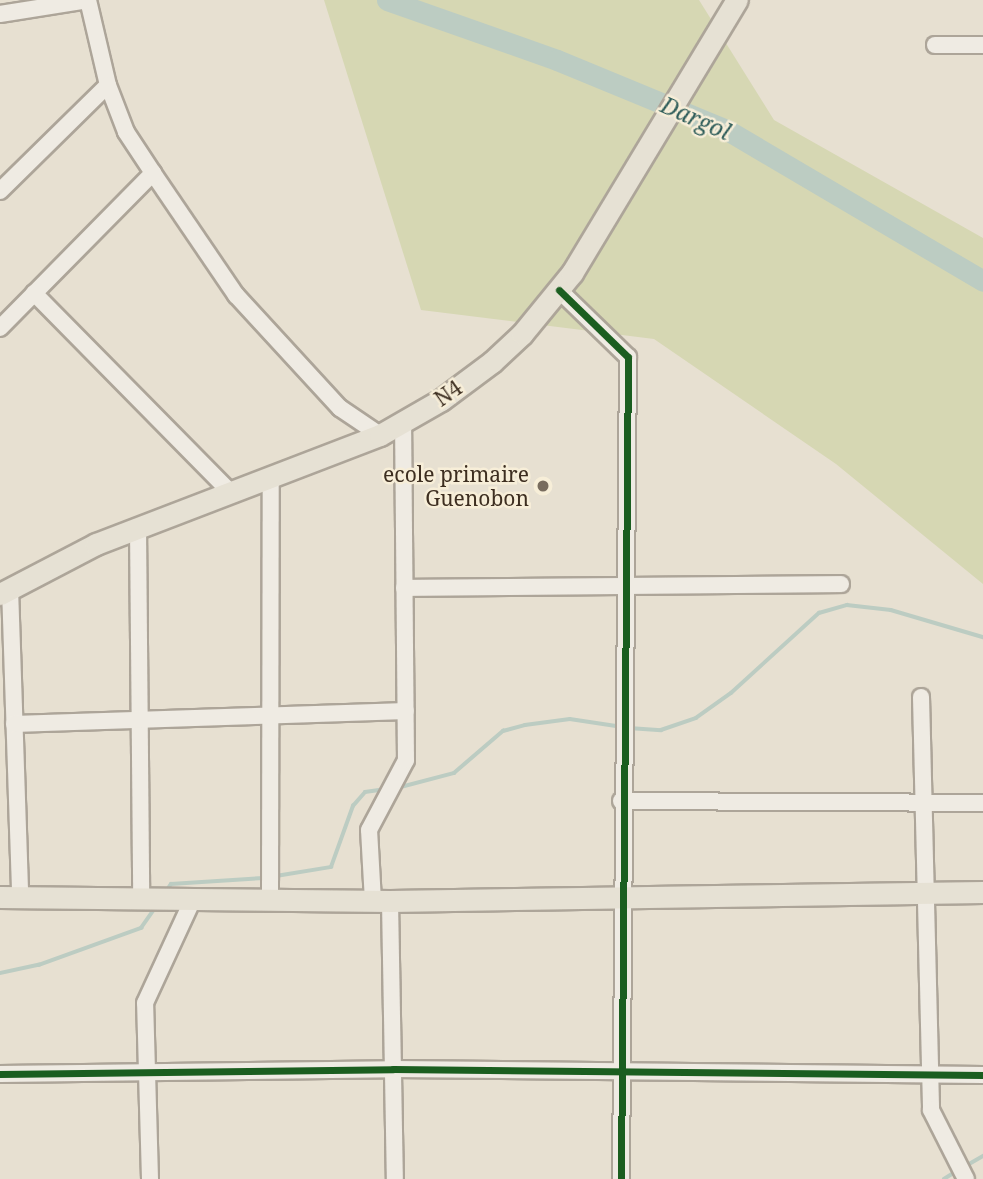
<!DOCTYPE html>
<style>
body{margin:0}
#map{position:relative;width:983px;height:1179px;overflow:hidden;background:#e7e0d1;font-family:"Noto Serif",serif}
div>[style]{position:absolute}
.green>*{inset:0;background:#d6d7b3}
.stream>*{height:3.5px;margin:-1.75px;padding:0 1.75px;transform-origin:1.75px;border-radius:1.75px;background:#bcccc2}
.river>*{height:21px;margin:-10.5px;padding:0 10.5px;transform-origin:10.5px;border-radius:10.5px;background:#bcccc2}
.roads{filter:drop-shadow(2px 0 #ada599) drop-shadow(-2px 0 #ada599) drop-shadow(0 2px #ada599) drop-shadow(0 -2px #ada599)}
.minor>*{height:16px;margin:-8px;padding:0 8px;transform-origin:8px;border-radius:8px;background:#efebe3}
.major>*{height:21px;margin:-10.5px;padding:0 10.5px;transform-origin:10.5px;border-radius:10.5px;background:#e6e1d4}
.cycleway>*{height:7px;margin:-3.5px;padding:0 3.5px;transform-origin:3.5px;border-radius:3.5px;background:#1b5e20}
.dots>*{width:19px;height:19px;translate:-50% -50%;box-sizing:border-box;border:4px solid #f7eed8;border-radius:50%}
span{translate:-50% -50%;white-space:nowrap;text-align:center;line-height:1.15;-webkit-text-stroke:5px #f7eed8;paint-order:stroke}
.street-label{font-size:21px;color:#3d2e20}
.poi-label{font-size:21px;color:#3d2e20}
.right{translate:-100% -50%;text-align:right}
.water-label{font-size:23px;color:#2f5d5a;font-style:italic}
</style>
<div id="map">
<div class="green">
<div style="clip-path:polygon(324px 0,699px 0,774px 120px,983px 238px,983px 584px,836px 464px,654px 339px,421px 310px)"></div>
</div>
<div class="stream">
<div style="left:629px;top:728px;width:32px;rotate:4deg"></div>
<div style="left:661px;top:730px;width:37px;rotate:-19deg"></div>
<div style="left:696px;top:718px;width:43px;rotate:-35.5deg"></div>
<div style="left:731px;top:693px;width:119px;rotate:-42.3deg"></div>
<div style="left:819px;top:613px;width:29px;rotate:-16deg"></div>
<div style="left:847px;top:605px;width:44px;rotate:6.5deg"></div>
<div style="left:891px;top:610px;width:96px;rotate:16.4deg"></div>
<div style="left:397px;top:788px;width:59px;rotate:-14.7deg"></div>
<div style="left:454px;top:773px;width:65px;rotate:-40.6deg"></div>
<div style="left:503px;top:731px;width:23px;rotate:-15deg"></div>
<div style="left:525px;top:725px;width:45px;rotate:-7.6deg"></div>
<div style="left:570px;top:719px;width:53px;rotate:8.7deg"></div>
<div style="left:276px;top:876px;width:56px;rotate:-9.3deg"></div>
<div style="left:331px;top:867px;width:65px;rotate:-70.2deg"></div>
<div style="left:353px;top:806px;width:18px;rotate:-49deg"></div>
<div style="left:365px;top:792px;width:21px;rotate:-8deg"></div>
<div style="left:167px;top:890px;width:7px;rotate:-56deg"></div>
<div style="left:171px;top:884px;width:93px;rotate:-3.7deg"></div>
<div style="left:0;top:973px;width:40px;rotate:-12deg"></div>
<div style="left:39px;top:965px;width:109px;rotate:-19.9deg"></div>
<div style="left:141px;top:928px;width:24px;rotate:-55deg"></div>
<div style="left:964px;top:1167px;width:22px;rotate:-30deg"></div>
<div style="left:944px;top:1179px;width:15px;rotate:-32deg"></div>
</div>
<div class="river">
<div style="left:387px;top:0;width:180px;rotate:19.4deg"></div>
<div style="left:557px;top:60px;width:184px;rotate:22.4deg"></div>
<div style="left:727px;top:130px;width:297px;rotate:30.5deg"></div>
</div>
<div class="roads">
<div class="minor">
<div style="left:88px;top:0;width:87px;rotate:76.8deg"></div>
<div style="left:108px;top:85px;width:50px;rotate:69deg"></div>
<div style="left:126px;top:132px;width:49px;rotate:56.6deg"></div>
<div style="left:153px;top:173px;width:148px;rotate:55.8deg"></div>
<div style="left:236px;top:295px;width:154px;rotate:47.4deg"></div>
<div style="left:340px;top:408px;width:48px;rotate:34deg"></div>
<div style="left:0;top:14px;width:89px;rotate:-9deg"></div>
<div style="left:935px;top:45px;width:48px"></div>
<div style="left:0;top:191px;width:151px;rotate:-44.5deg"></div>
<div style="left:559px;top:290px;width:96px;rotate:44.2deg"></div>
<div style="left:628px;top:357px;width:822px;rotate:90.49deg"></div>
<div style="left:34px;top:293px;width:281px;rotate:45.4deg"></div>
<div style="left:0;top:328px;width:218px;rotate:-45.4deg"></div>
<div style="left:138px;top:527px;width:371px;rotate:89.5deg"></div>
<div style="left:10px;top:588px;width:309px;rotate:88.1deg"></div>
<div style="left:404px;top:588px;width:437px;rotate:-0.5deg"></div>
<div style="left:921px;top:697px;width:413px;rotate:88.6deg"></div>
<div style="left:931px;top:1110px;width:77px;rotate:63.1deg"></div>
<div style="left:14px;top:724px;width:392px;rotate:-1.9deg"></div>
<div style="left:621px;top:801px;width:362px;rotate:0.3deg"></div>
<div style="left:270px;top:899px;width:421px;rotate:-89.9deg"></div>
<div style="left:373px;top:901px;width:71px;rotate:-93.2deg"></div>
<div style="left:369px;top:830px;width:79px;rotate:-62.1deg"></div>
<div style="left:406px;top:760px;width:338px;rotate:-90.5deg"></div>
<div style="left:390px;top:901px;width:278px;rotate:89deg"></div>
<div style="left:0;top:1074px;width:393px;rotate:-0.7deg"></div>
<div style="left:393px;top:1069px;width:590px;rotate:0.58deg"></div>
<div style="left:150px;top:1179px;width:176px;rotate:-91.6deg"></div>
<div style="left:145px;top:1003px;width:115px;rotate:-65.2deg"></div>
</div>
<div class="major">
<div style="left:0;top:594px;width:108px;rotate:-27.5deg"></div>
<div style="left:96px;top:544px;width:304px;rotate:-21deg"></div>
<div style="left:380px;top:435px;width:70px;rotate:-29.8deg"></div>
<div style="left:441px;top:400px;width:64px;rotate:-36.7deg"></div>
<div style="left:492px;top:362px;width:41px;rotate:-43deg"></div>
<div style="left:522px;top:334px;width:79px;rotate:-50.7deg"></div>
<div style="left:572px;top:273px;width:319px;rotate:-58.9deg"></div>
<div style="left:0;top:897px;width:390px;rotate:0.6deg"></div>
<div style="left:390px;top:901px;width:593px;rotate:-0.87deg"></div>
</div>
</div>
<div class="cycleway">
<div style="left:559px;top:290px;width:96px;rotate:44.2deg"></div>
<div style="left:628px;top:357px;width:822px;rotate:90.49deg"></div>
<div style="left:0;top:1074px;width:393px;rotate:-0.7deg"></div>
<div style="left:393px;top:1069px;width:590px;rotate:0.58deg"></div>
</div>
<div class="dots">
<div style="left:543px;top:486px;background:#786c5e"></div>
</div>
<div class="street-label">
<span style="left:448px;top:393px;rotate:-35deg">N4</span>
</div>
<div class="poi-label">
<span class="right" style="left:529px;top:486px">ecole primaire<br>Guenobon</span>
</div>
<div class="water-label">
<span style="left:696px;top:118px;rotate:24deg">Dargol</span>
</div>
</div>
